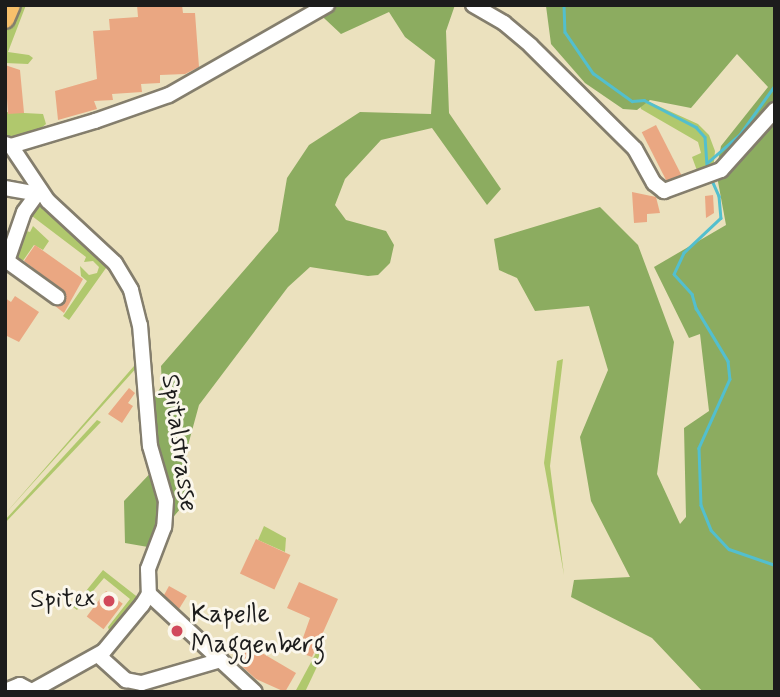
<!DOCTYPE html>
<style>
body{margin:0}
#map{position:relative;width:780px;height:697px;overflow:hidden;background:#ebe1be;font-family:Mynerve,sans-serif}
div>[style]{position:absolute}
.green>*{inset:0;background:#b0c86d}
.forest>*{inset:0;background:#8cac60}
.stream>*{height:2.5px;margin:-1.25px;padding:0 1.25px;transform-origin:1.25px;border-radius:1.25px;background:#53bfce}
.building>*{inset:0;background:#eaa782;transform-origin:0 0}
.roads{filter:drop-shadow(2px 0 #847e6d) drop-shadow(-2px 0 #847e6d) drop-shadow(0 2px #847e6d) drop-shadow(0 -2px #847e6d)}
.minor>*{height:14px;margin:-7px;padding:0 7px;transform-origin:7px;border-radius:7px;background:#fff}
.major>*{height:18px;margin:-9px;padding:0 9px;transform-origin:9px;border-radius:9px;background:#f7c06c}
.dots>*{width:19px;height:19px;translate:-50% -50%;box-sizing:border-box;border:4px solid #fbf7ec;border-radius:50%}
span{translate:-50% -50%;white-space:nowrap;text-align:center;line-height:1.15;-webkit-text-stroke:6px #fbf7ec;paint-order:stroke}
.street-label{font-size:26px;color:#1c1c1c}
.poi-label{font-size:26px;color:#1c1c1c}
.right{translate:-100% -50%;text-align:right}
.left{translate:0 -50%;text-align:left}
.frame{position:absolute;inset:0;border:7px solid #1c1c1c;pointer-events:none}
</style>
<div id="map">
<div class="green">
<div style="clip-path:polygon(17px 5px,26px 5px,8px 52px,29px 55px,33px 58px,28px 64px,5px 63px,5px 31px)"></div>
<div style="clip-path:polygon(645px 100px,698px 124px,709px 135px,715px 151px,713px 172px,699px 176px,692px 157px,701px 153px,698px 142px,641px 109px,639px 103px)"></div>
<div style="clip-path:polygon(5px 112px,43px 114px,46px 124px,32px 136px,5px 139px)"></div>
<div style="clip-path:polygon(37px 202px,44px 202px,111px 261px,69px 320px,63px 316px,87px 281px,81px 276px,80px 266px,89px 275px,97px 273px,99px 267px,93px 261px,84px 262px,86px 257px,28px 213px)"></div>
<div style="clip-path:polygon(33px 226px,49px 241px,43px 250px,34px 245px,20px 265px,12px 261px,23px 230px,30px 232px)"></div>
<div style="clip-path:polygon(137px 353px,139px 365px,5px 514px,134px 366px)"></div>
<div style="clip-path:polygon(563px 359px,550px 466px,564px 575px,544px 463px,557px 361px)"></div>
<div style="clip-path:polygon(97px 420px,101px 422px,5px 523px,5px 520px)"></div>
<div style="clip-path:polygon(264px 526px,286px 538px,285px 552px,258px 540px)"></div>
<div style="clip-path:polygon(103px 570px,140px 599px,111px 637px,108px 627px,130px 599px,104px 578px,77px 610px,73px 607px)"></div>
<div style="clip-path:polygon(316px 653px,323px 654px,305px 692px,295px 692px)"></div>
</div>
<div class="forest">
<div style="clip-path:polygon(310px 5px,455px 5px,446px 31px,449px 113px,501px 189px,487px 205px,432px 128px,381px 140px,345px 179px,335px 205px,346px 220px,386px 231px,394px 245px,390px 263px,378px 275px,368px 276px,310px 267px,288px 287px,199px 405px,187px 449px,186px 502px,148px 547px,125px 543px,124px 501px,159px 464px,153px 445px,153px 400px,162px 385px,161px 366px,278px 231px,287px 178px,309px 145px,360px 112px,431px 114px,435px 60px,405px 37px,389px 12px,341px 34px)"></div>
<div style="clip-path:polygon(775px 5px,775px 692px,703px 692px,652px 638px,571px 597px,574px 580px,630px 577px,591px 501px,580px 437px,608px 370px,589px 306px,535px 311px,517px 278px,499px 270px,494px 239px,600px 207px,638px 245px,674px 342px,657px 474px,680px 524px,686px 517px,684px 428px,709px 411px,700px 334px,689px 338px,654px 267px,726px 225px,716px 171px,721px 146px,768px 87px,737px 54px,691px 108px,650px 100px,637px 110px,623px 109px,585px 83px,551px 44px,546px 6px)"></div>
</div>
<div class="stream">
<div style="left:564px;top:5px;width:27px;rotate:88deg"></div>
<div style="left:565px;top:32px;width:50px;rotate:55.7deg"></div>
<div style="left:593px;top:73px;width:48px;rotate:35.7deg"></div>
<div style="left:632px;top:101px;width:12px;rotate:-5deg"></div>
<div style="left:644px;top:100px;width:59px;rotate:27.4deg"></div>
<div style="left:696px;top:127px;width:13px;rotate:48deg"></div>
<div style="left:705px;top:137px;width:32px;rotate:86deg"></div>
<div style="left:707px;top:163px;width:44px;rotate:-41.3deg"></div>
<div style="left:740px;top:134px;width:60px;rotate:-54.5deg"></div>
<div style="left:711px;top:178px;width:20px;rotate:66deg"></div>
<div style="left:719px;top:196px;width:22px;rotate:85deg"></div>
<div style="left:721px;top:218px;width:51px;rotate:136.6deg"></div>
<div style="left:684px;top:253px;width:23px;rotate:115deg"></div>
<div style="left:674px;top:274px;width:27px;rotate:48deg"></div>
<div style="left:692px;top:294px;width:15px;rotate:74deg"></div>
<div style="left:696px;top:308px;width:62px;rotate:58.9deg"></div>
<div style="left:728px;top:361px;width:18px;rotate:84deg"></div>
<div style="left:730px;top:379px;width:76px;rotate:114.2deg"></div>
<div style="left:699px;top:448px;width:57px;rotate:88deg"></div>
<div style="left:701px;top:505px;width:27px;rotate:68deg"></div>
<div style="left:711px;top:530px;width:26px;rotate:47deg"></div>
<div style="left:729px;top:549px;width:49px;rotate:19.2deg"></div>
</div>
<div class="building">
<div style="clip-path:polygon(137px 5px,182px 5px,183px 13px,195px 13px,199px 67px,185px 74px,160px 75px,160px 83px,141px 84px,142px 92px,112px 94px,113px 100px,94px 101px,97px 109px,58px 120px,55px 91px,97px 79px,93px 31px,110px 30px,109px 19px,138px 17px)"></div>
<div style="clip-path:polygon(5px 65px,20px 70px,24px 113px,8px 114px)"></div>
<div style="left:656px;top:125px;width:56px;height:16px;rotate:63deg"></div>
<div style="clip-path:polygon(632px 192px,656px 197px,660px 213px,647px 214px,647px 222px,634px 223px)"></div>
<div style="clip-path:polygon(713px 195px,714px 213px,706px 218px,705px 196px)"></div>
<div style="clip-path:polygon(35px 245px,83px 279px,64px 313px,55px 306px,64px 303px,65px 292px,24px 261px)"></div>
<div style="clip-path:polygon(15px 296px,39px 312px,19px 342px,5px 335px,5px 298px,11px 302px)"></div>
<div style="clip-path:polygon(129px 388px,135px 393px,128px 403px,133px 406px,122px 423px,108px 414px)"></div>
<div style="left:256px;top:539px;width:38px;height:38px;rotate:25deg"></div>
<div style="clip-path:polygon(299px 582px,338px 599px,312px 657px,298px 652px,310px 618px,287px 608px)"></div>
<div style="clip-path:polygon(169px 586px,187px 596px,179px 609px,164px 595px)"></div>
<div style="left:106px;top:591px;width:21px;height:32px;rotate:37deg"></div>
<div style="clip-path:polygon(247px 644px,296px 673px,285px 692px,256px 679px,237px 662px)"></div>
</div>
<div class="roads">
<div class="minor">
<div style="left:473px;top:5px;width:36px;rotate:30deg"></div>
<div style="left:504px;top:23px;width:35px;rotate:40deg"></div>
<div style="left:531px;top:46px;width:146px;rotate:44.7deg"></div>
<div style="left:635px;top:149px;width:39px;rotate:61deg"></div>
<div style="left:654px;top:183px;width:13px;rotate:39deg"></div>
<div style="left:664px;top:191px;width:61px;rotate:-20.2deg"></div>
<div style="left:721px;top:170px;width:81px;rotate:-48deg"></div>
<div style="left:5px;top:144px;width:6px;rotate:18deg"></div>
<div style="left:11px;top:146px;width:88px;rotate:-16.6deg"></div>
<div style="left:95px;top:121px;width:78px;rotate:-19.4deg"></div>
<div style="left:169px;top:95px;width:182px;rotate:-29.7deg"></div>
<div style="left:11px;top:146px;width:66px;rotate:56.1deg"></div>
<div style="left:48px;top:201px;width:91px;rotate:42.8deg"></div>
<div style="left:115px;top:263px;width:31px;rotate:59deg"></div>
<div style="left:131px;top:290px;width:36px;rotate:76deg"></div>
<div style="left:140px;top:325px;width:121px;rotate:85.3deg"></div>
<div style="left:150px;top:446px;width:57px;rotate:73.8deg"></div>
<div style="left:166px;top:501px;width:26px;rotate:94deg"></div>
<div style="left:164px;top:527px;width:45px;rotate:110.9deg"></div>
<div style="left:148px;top:569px;width:25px;rotate:88deg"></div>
<div style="left:149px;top:594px;width:13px;rotate:122deg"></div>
<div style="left:142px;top:605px;width:60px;rotate:129.6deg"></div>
<div style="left:104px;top:651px;width:82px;rotate:150.9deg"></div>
<div style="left:5px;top:188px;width:29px;rotate:10deg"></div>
<div style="left:40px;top:190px;width:27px;rotate:126deg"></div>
<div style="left:24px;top:212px;width:52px;rotate:109.1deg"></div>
<div style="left:7px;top:261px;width:62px;rotate:35.8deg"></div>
<div style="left:149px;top:594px;width:144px;rotate:42.8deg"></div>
<div style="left:98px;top:655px;width:38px;rotate:42deg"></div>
<div style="left:126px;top:680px;width:16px;rotate:11deg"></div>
<div style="left:142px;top:683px;width:82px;rotate:-16.2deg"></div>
<div style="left:5px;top:691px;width:16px;rotate:-22deg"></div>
<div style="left:20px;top:685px;width:13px;rotate:27deg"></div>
</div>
<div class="major">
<div style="left:5px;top:19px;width:15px;rotate:-67deg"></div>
</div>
</div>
<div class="dots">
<div style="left:109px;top:601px;background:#d1495b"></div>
<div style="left:177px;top:631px;background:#d1495b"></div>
</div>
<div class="street-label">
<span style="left:178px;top:443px;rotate:82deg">Spitalstrasse</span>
</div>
<div class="poi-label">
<span class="right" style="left:95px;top:601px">Spitex</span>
<span class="left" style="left:191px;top:631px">Kapelle<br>Maggenberg</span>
</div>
<div class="frame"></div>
</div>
